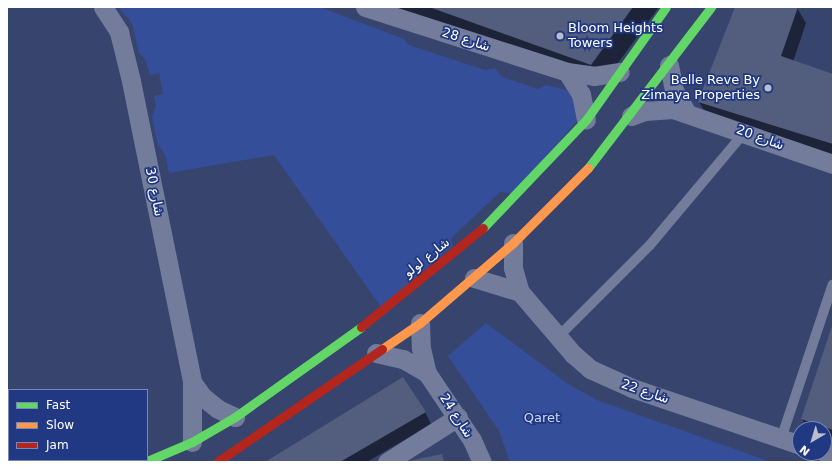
<!DOCTYPE html>
<meta charset="utf-8">
<style>
body{margin:0}
#map{position:relative;width:840px;height:469px;overflow:hidden;background:#37446d;font-family:"DejaVu Sans","Noto Naskh Arabic",sans-serif}
div>[style]{position:absolute}
.green>*{inset:0;background:#354e9a}
.shadow>*{inset:0;background:#0007}
.building>*{inset:0;background:#535d7e}
.lane>*{height:10px;margin:-5px;padding:0 5px;transform-origin:5px;border-radius:5px;background:#737c9b}
.street>*{height:19px;margin:-9.5px;padding:0 9.5px;transform-origin:9.5px;border-radius:9.5px;background:#737c9b}
.fast>*{height:9px;margin:-4.5px;padding:0 4.5px;transform-origin:4.5px;border-radius:4.5px;background:#63d668}
.slow>*{height:9px;margin:-4.5px;padding:0 4.5px;transform-origin:4.5px;border-radius:4.5px;background:#ff974d}
.jam>*{height:9px;margin:-4.5px;padding:0 4.5px;transform-origin:4.5px;border-radius:4.5px;background:#b3261e}
.dots>*{width:11px;height:11px;translate:-50% -50%;box-sizing:border-box;border:2px solid #213883;border-radius:50%}
span{translate:-50% -50%;white-space:nowrap;text-align:center;line-height:1.15;-webkit-text-stroke:3.5px #213883;paint-order:stroke}
.poi-label{font-size:13px;color:#fff}
.left{translate:0 -50%;text-align:left}
.right{translate:-100% -50%;text-align:right}
.street-label{font-size:13px;color:#fff}
.park-label{font-size:13px;color:#cdd7f7}
.frame{position:absolute;inset:0;border:8px solid #fff;pointer-events:none}
.legend{position:absolute;left:8px;top:389px;width:140px;height:72px;box-sizing:border-box;background:#213883;border:1px solid #7a88b5;margin:0;padding:5px 7px;list-style:none;font-size:12px;color:#fff}
.legend li{display:flex;align-items:center;gap:8px;height:20px}
.legend b{width:20px;border:1px solid #7a88b5}
.north{position:absolute;left:792px;top:421px;width:40px;height:40px;box-sizing:border-box;background:#213883;border:1px solid #7a88b5;border-radius:50%;rotate:218deg;font-size:11px;font-weight:700;line-height:16px;text-align:center;color:#fff}
.north::after{content:'';display:block;margin:auto;width:14px;height:18px;background:#b9becc;clip-path:polygon(50% 0,100% 100%,50% 72%,0 100%)}
</style>
<div id="map">
<div class="green">
<div style="clip-path:polygon(118px 7px,320px 7px,404px 39px,409px 45px,485px 70px,495px 68px,502px 77px,538px 89px,546px 85px,567px 90px,576px 100px,582px 115px,515px 194px,500px 192px,451px 238px,453px 246px,381px 307px,274px 155px,169px 173px,165px 155px,158px 145px,152px 117px,156px 106px,154px 96px,163px 94px,159px 73px,150px 75px,145px 59px,139px 53px,132px 23px)"></div>
<div style="clip-path:polygon(486px 323px,568px 384px,597px 400px,771px 462px,510px 462px,499px 431px,448px 356px)"></div>
</div>
<div class="shadow">
<div style="clip-path:polygon(385px 7px,659px 7px,602px 85px)"></div>
<div style="clip-path:polygon(736px 7px,797px 8px,806px 23px,793px 62px,833px 75px,833px 156px,708px 117px,699px 102px)"></div>
<div style="clip-path:polygon(833px 325px,833px 439px,824px 436px,824px 429px,808px 429px,802px 419px)"></div>
<div style="clip-path:polygon(425px 412px,431px 424px,367px 462px,267px 462px)"></div>
</div>
<div class="building">
<div style="clip-path:polygon(429px 7px,633px 7px,591px 65px)"></div>
<div style="clip-path:polygon(735px 7px,798px 7px,781px 56px,833px 74px,833px 144px,698px 102px)"></div>
<div style="clip-path:polygon(833px 323px,833px 430px,801px 419px)"></div>
<div style="clip-path:polygon(403px 377px,426px 412px,340px 462px,265px 462px)"></div>
<div style="clip-path:polygon(442px 454px,444px 462px,409px 462px,409px 461px)"></div>
</div>
<div class="lane">
<div style="left:558px;top:337px;width:130px;rotate:-45deg"></div>
<div style="left:650px;top:245px;width:146px;rotate:-50deg"></div>
<div style="left:781px;top:439px;width:163px;rotate:-71.5deg"></div>
</div>
<div class="street">
<div style="left:103px;top:7px;width:30px;rotate:57deg"></div>
<div style="left:119px;top:32px;width:50px;rotate:76.2deg"></div>
<div style="left:131px;top:81px;width:307px;rotate:78.5deg"></div>
<div style="left:192px;top:382px;width:60px;rotate:90deg"></div>
<div style="left:365px;top:7px;width:212px;rotate:17.8deg"></div>
<div style="left:567px;top:72px;width:27px;rotate:8deg"></div>
<div style="left:594px;top:76px;width:26px;rotate:-9deg"></div>
<div style="left:669px;top:65px;width:25px;rotate:79deg"></div>
<div style="left:674px;top:90px;width:26px;rotate:61deg"></div>
<div style="left:567px;top:72px;width:26px;rotate:58deg"></div>
<div style="left:581px;top:94px;width:26px;rotate:79deg"></div>
<div style="left:631px;top:116px;width:15px;rotate:-20deg"></div>
<div style="left:645px;top:111px;width:28px;rotate:-4deg"></div>
<div style="left:673px;top:109px;width:169px;rotate:19deg"></div>
<div style="left:513px;top:243px;width:25px;rotate:90deg"></div>
<div style="left:513px;top:268px;width:25px;rotate:74deg"></div>
<div style="left:520px;top:292px;width:82px;rotate:49.5deg"></div>
<div style="left:573px;top:354px;width:23px;rotate:41deg"></div>
<div style="left:590px;top:369px;width:46px;rotate:24.3deg"></div>
<div style="left:632px;top:388px;width:177px;rotate:18.7deg"></div>
<div style="left:474px;top:278px;width:48px;rotate:16.9deg"></div>
<div style="left:420px;top:323px;width:25px;rotate:88deg"></div>
<div style="left:421px;top:348px;width:26px;rotate:77deg"></div>
<div style="left:427px;top:373px;width:81px;rotate:56.1deg"></div>
<div style="left:472px;top:440px;width:24px;rotate:66deg"></div>
<div style="left:376px;top:353px;width:28px;rotate:13deg"></div>
<div style="left:403px;top:359px;width:28px;rotate:30deg"></div>
<div style="left:192px;top:382px;width:19px;rotate:54deg"></div>
<div style="left:203px;top:397px;width:19px;rotate:39deg"></div>
<div style="left:218px;top:409px;width:19px;rotate:25deg"></div>
<div style="left:824px;top:452px;width:9px;rotate:18deg"></div>
<div style="left:387px;top:462px;width:84px;rotate:-32.4deg"></div>
</div>
<div class="fast">
<div style="left:588px;top:168px;width:203px;rotate:-52.6deg"></div>
<div style="left:483px;top:228px;width:149px;rotate:-46.4deg"></div>
<div style="left:586px;top:120px;width:138px;rotate:-54.7deg"></div>
<div style="left:145px;top:462px;width:51px;rotate:-23.1deg"></div>
<div style="left:192px;top:442px;width:50px;rotate:-30.2deg"></div>
<div style="left:235px;top:417px;width:155px;rotate:-35.5deg"></div>
</div>
<div class="slow">
<div style="left:382px;top:349px;width:46px;rotate:-34.4deg"></div>
<div style="left:420px;top:323px;width:123px;rotate:-40.7deg"></div>
<div style="left:513px;top:243px;width:106px;rotate:-45deg"></div>
</div>
<div class="jam">
<div style="left:361px;top:327px;width:157px;rotate:-39.1deg"></div>
<div style="left:217px;top:462px;width:200px;rotate:-34.4deg"></div>
</div>
<div class="dots">
<div style="left:560px;top:36px;background:#b9becc"></div>
<div style="left:768px;top:88px;background:#b9becc"></div>
</div>
<div class="poi-label">
<span class="left" style="left:568px;top:36px">Bloom Heights<br>Towers</span>
<span class="right" style="left:760px;top:88px">Belle Reve By<br>Zimaya Properties</span>
</div>
<div class="street-label">
<span style="left:466px;top:40px;rotate:18deg">شارع 28</span>
<span style="left:760px;top:138px;rotate:20deg">شارع 20</span>
<span style="left:154px;top:192px;rotate:79deg">شارع 30</span>
<span style="left:427px;top:258px;rotate:-39deg">شارع لولو</span>
<span style="left:645px;top:392px;rotate:19deg">شارع 22</span>
<span style="left:456px;top:416px;rotate:57deg">شارع 24</span>
</div>
<div class="park-label">
<span style="left:542px;top:418px">Qaret</span>
</div>
<div class="frame"></div>
<ul class="legend">
<li><b style="height:5px;background:#63d668"></b>Fast</li>
<li><b style="height:5px;background:#ff974d"></b>Slow</li>
<li><b style="height:5px;background:#b3261e"></b>Jam</li>
</ul>
<div class="north">N</div>
</div>
